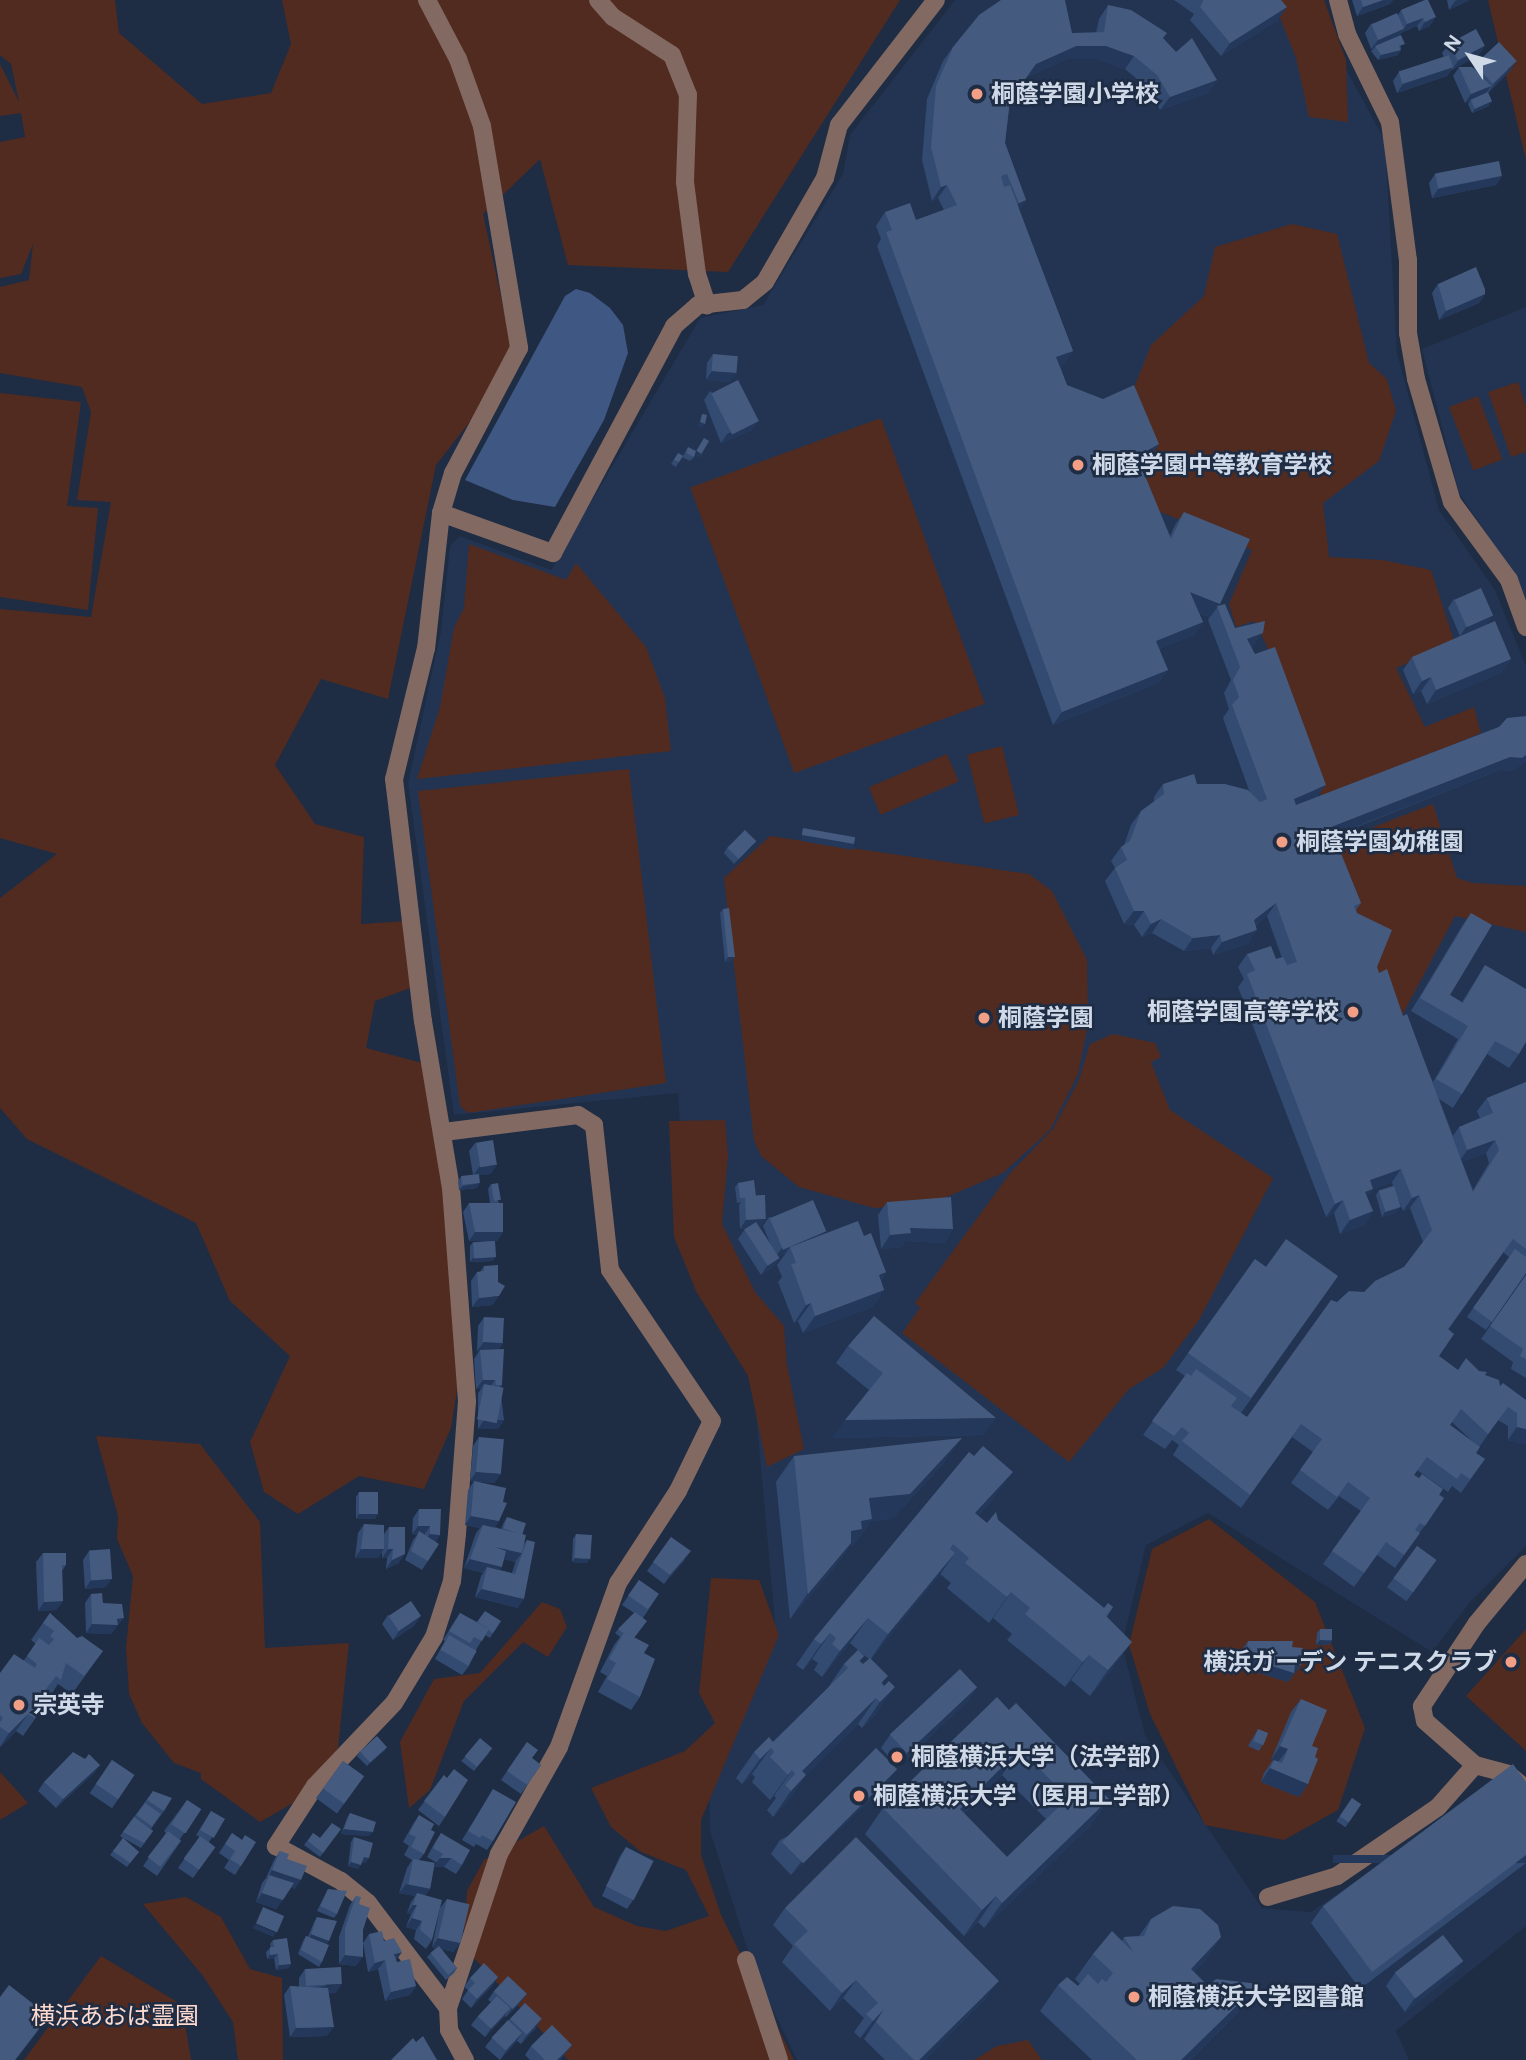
<!DOCTYPE html>
<meta charset="utf-8">
<style>
body{margin:0}
#map{position:relative;width:1526px;height:2060px;overflow:hidden;background:#1e2c44;font-family:Figtree,"Noto Sans JP",sans-serif}
div>[style]{position:absolute}
.built>*{inset:0;background:#223452}
.green>*{inset:0;background:#512b20;transform-origin:0 0}
.water>*{inset:0;background:#3e5883}
.minor>*{height:18px;margin:-9px;padding:0 9px;transform-origin:9px;border-radius:9px;background:#826962}
.wall>*{inset:0;background:#334b71;transform-origin:0 0}
.shaded-wall>*{inset:0;background:#23385a;transform-origin:0 0}
.building>*{inset:0;background:#445a7e;transform-origin:0 0}
.dots>*{width:19px;height:19px;translate:-50% -50%;box-sizing:border-box;border:4px solid #1e2c44;border-radius:50%}
span{translate:-50% -50%;white-space:nowrap;text-align:center;line-height:1.15;-webkit-text-stroke:5px #1e2c44;paint-order:stroke}
.poi-label{font-size:24px;color:#cfd9e8;font-weight:700}
.left{translate:0 -50%;text-align:left}
.right{translate:-100% -50%;text-align:right}
.park-label{font-size:24px;color:#fdd9ce}
.north{position:absolute;left:1435px;top:21px;width:70px;height:70px;-webkit-text-stroke:5px #1e2c44;paint-order:stroke;rotate:306deg;font-size:19px;font-weight:700;line-height:28px;text-align:center;color:#cfd9e8}
.north::after{content:'';display:block;margin:auto;width:24px;height:32px;background:#cfd9e8;clip-path:polygon(50% 0,100% 100%,50% 72%,0 100%)}
</style>
<div id="map">
<div class="built">
<div style="clip-path:polygon(955px 0,1320px 0,1333px 45px,1385px 141px,1397px 353px,1439px 510px,1495px 590px,1526px 666px,1526px 1546px,1470px 1602px,1432px 1652px,1208px 1513px,1146px 1545px,1122px 1645px,1145px 1735px,1262px 1908px,1311px 1912px,1502px 1779px,1526px 1813px,1526px 1926px,1396px 2031px,1409px 2060px,797px 2060px,754px 1970px,710px 1831px,709px 1772px,776px 1634px,752px 1368px,685px 1221px,678px 1093px,454px 1115px,408px 783px,441px 631px,450px 546px,460px 536px,551px 570px,700px 318px,763px 305px,843px 174px,850px 135px)"></div>
<div style="clip-path:polygon(1526px 307px,1526px 599px,1518px 580px,1459px 493px,1422px 349px)"></div>
</div>
<div class="green">
<div style="clip-path:polygon(0 0,115px 0,119px 33px,202px 104px,271px 93px,291px 44px,282px 0,900px 0,728px 272px,568px 265px,540px 159px,483px 214px,512px 348px,482px 406px,436px 465px,388px 699px,321px 679px,275px 765px,315px 824px,364px 837px,361px 924px,406px 921px,413px 987px,375px 1001px,366px 1048px,422px 1063px,469px 1314px,451px 1428px,424px 1489px,359px 1476px,298px 1514px,264px 1492px,250px 1442px,290px 1356px,230px 1301px,196px 1223px,27px 1139px,0 1108px,0 898px,57px 854px,0 838px,0 609px,91px 617px,111px 502px,77px 500px,91px 412px,82px 387px,0 373px,0 287px,29px 280px,33px 244px,21px 274px,0 278px,0 142px,25px 137px,21px 113px,0 116px,0 64px,19px 102px,11px 64px,0 55px)"></div>
<div style="clip-path:polygon(1273px 0,1324px 0,1346px 60px,1348px 122px,1309px 117px,1296px 58px)"></div>
<div style="clip-path:polygon(1488px 0,1526px 0,1526px 160px)"></div>
<div style="clip-path:polygon(1292px 224px,1337px 234px,1369px 363px,1387px 379px,1396px 411px,1379px 461px,1323px 503px,1329px 557px,1382px 560px,1431px 570px,1455px 644px,1396px 668px,1425px 727px,1474px 707px,1481px 733px,1322px 798px,1266px 644px,1254px 621px,1236px 627px,1229px 604px,1252px 550px,1151px 508px,1135px 473px,1152px 465px,1153px 456px,1130px 398px,1151px 345px,1204px 296px,1215px 247px)"></div>
<div style="clip-path:polygon(1518px 382px,1526px 406px,1526px 452px,1511px 457px,1488px 392px)"></div>
<div style="clip-path:polygon(0 393px,81px 402px,67px 506px,98px 508px,88px 610px,0 597px)"></div>
<div style="left:1478px;top:396px;width:68px;height:31px;rotate:69deg"></div>
<div style="left:881px;top:418px;width:304px;height:203px;rotate:70deg"></div>
<div style="clip-path:polygon(469px 544px,566px 580px,576px 563px,646px 647px,665px 698px,671px 751px,417px 779px,440px 707px,454px 628px,464px 608px)"></div>
<div style="left:1002px;top:746px;width:71px;height:36px;rotate:76deg"></div>
<div style="left:947px;top:754px;width:30px;height:85px;rotate:67deg"></div>
<div style="clip-path:polygon(629px 769px,666px 1083px,468px 1113px,460px 1106px,418px 791px)"></div>
<div style="clip-path:polygon(1433px 804px,1457px 878px,1473px 883px,1526px 886px,1526px 932px,1455px 916px,1398px 1023px,1373px 978px,1387px 939px,1349px 922px,1327px 845px)"></div>
<div style="clip-path:polygon(770px 836px,1029px 874px,1052px 891px,1087px 960px,1088px 1024px,1078px 1074px,1050px 1130px,1003px 1173px,930px 1204px,874px 1208px,799px 1187px,761px 1156px,754px 1140px,724px 878px)"></div>
<div style="clip-path:polygon(1113px 1034px,1155px 1043px,1161px 1057px,1151px 1062px,1170px 1110px,1273px 1178px,1199px 1320px,1163px 1368px,1129px 1389px,1069px 1462px,902px 1333px,920px 1308px,915px 1303px,1011px 1172px,1053px 1129px,1079px 1080px,1090px 1044px)"></div>
<div style="clip-path:polygon(725px 1120px,728px 1156px,722px 1224px,755px 1292px,784px 1326px,787px 1365px,804px 1449px,767px 1467px,748px 1376px,696px 1291px,674px 1237px,669px 1121px)"></div>
<div style="clip-path:polygon(96px 1436px,200px 1444px,260px 1522px,265px 1648px,349px 1643px,338px 1748px,293px 1803px,260px 1822px,201px 1779px,201px 1773px,174px 1763px,142px 1723px,129px 1694px,126px 1648px,133px 1576px,117px 1539px,118px 1516px)"></div>
<div style="clip-path:polygon(1209px 1519px,1315px 1602px,1365px 1728px,1338px 1810px,1284px 1840px,1205px 1825px,1150px 1714px,1129px 1645px,1152px 1549px)"></div>
<div style="clip-path:polygon(711px 1578px,759px 1580px,779px 1635px,701px 1820px,701px 1855px,721px 1915px,794px 2060px,568px 2060px,463px 1946px,467px 1891px,484px 1860px,544px 1826px,594px 1907px,637px 1926px,666px 1931px,709px 1916px,686px 1870px,641px 1852px,611px 1827px,591px 1788px,685px 1751px,715px 1723px,699px 1693px)"></div>
<div style="clip-path:polygon(542px 1602px,560px 1609px,567px 1627px,548px 1657px,523px 1642px,464px 1701px,430px 1790px,409px 1808px,400px 1742px,434px 1679px,480px 1673px)"></div>
<div style="clip-path:polygon(1526px 1629px,1526px 1751px,1466px 1696px)"></div>
<div style="clip-path:polygon(0 1772px,28px 1803px,0 1820px)"></div>
<div style="clip-path:polygon(186px 1897px,221px 1917px,250px 1969px,282px 1978px,283px 2060px,238px 2060px,233px 2022px,203px 1976px,143px 1904px)"></div>
<div style="clip-path:polygon(101px 1956px,182px 2005px,191px 2060px,24px 2060px)"></div>
<div style="clip-path:polygon(1028px 2040px,1042px 2060px,974px 2060px,997px 2046px)"></div>
</div>
<div class="water">
<div style="clip-path:polygon(576px 289px,590px 293px,610px 308px,623px 325px,628px 353px,604px 420px,555px 507px,513px 500px,465px 480px,565px 296px)"></div>
</div>
<div class="minor">
<div style="left:427px;top:0;width:67px;rotate:62.3deg"></div>
<div style="left:458px;top:59px;width:71px;rotate:70.3deg"></div>
<div style="left:482px;top:126px;width:225px;rotate:80.5deg"></div>
<div style="left:519px;top:348px;width:141px;rotate:117.8deg"></div>
<div style="left:453px;top:473px;width:42px;rotate:106.7deg"></div>
<div style="left:441px;top:513px;width:136px;rotate:96.3deg"></div>
<div style="left:426px;top:648px;width:135px;rotate:103.7deg"></div>
<div style="left:394px;top:779px;width:244px;rotate:83.2deg"></div>
<div style="left:423px;top:1021px;width:169px;rotate:80.5deg"></div>
<div style="left:451px;top:1188px;width:214px;rotate:85.7deg"></div>
<div style="left:467px;top:1401px;width:133px;rotate:94.3deg"></div>
<div style="left:457px;top:1534px;width:47px;rotate:96.1deg"></div>
<div style="left:452px;top:1581px;width:59px;rotate:107.8deg"></div>
<div style="left:434px;top:1637px;width:77px;rotate:121.2deg"></div>
<div style="left:394px;top:1703px;width:115px;rotate:133.6deg"></div>
<div style="left:315px;top:1786px;width:72px;rotate:123deg"></div>
<div style="left:276px;top:1846px;width:74px;rotate:28.3deg"></div>
<div style="left:341px;top:1881px;width:35px;rotate:39deg"></div>
<div style="left:368px;top:1903px;width:132px;rotate:52.7deg"></div>
<div style="left:448px;top:2008px;width:22px;rotate:87deg"></div>
<div style="left:449px;top:2030px;width:34px;rotate:62deg"></div>
<div style="left:598px;top:0;width:23px;rotate:49deg"></div>
<div style="left:613px;top:17px;width:70px;rotate:32.8deg"></div>
<div style="left:672px;top:55px;width:43px;rotate:68.2deg"></div>
<div style="left:688px;top:95px;width:87px;rotate:92deg"></div>
<div style="left:685px;top:182px;width:93px;rotate:82.6deg"></div>
<div style="left:697px;top:274px;width:33px;rotate:72deg"></div>
<div style="left:1338px;top:0;width:35px;rotate:75deg"></div>
<div style="left:1347px;top:34px;width:98px;rotate:64deg"></div>
<div style="left:1390px;top:122px;width:139px;rotate:82.6deg"></div>
<div style="left:1408px;top:260px;width:73px;rotate:90deg"></div>
<div style="left:1408px;top:333px;width:47px;rotate:80.1deg"></div>
<div style="left:1416px;top:379px;width:128px;rotate:73.7deg"></div>
<div style="left:1452px;top:502px;width:97px;rotate:53.8deg"></div>
<div style="left:1509px;top:580px;width:50px;rotate:70.1deg"></div>
<div style="left:441px;top:513px;width:119px;rotate:19.7deg"></div>
<div style="left:553px;top:553px;width:257px;rotate:-61.9deg"></div>
<div style="left:674px;top:326px;width:32px;rotate:-41deg"></div>
<div style="left:698px;top:305px;width:45px;rotate:-6.3deg"></div>
<div style="left:743px;top:300px;width:28px;rotate:-39deg"></div>
<div style="left:765px;top:282px;width:120px;rotate:-60deg"></div>
<div style="left:825px;top:178px;width:55px;rotate:-75.2deg"></div>
<div style="left:839px;top:125px;width:158px;rotate:-52.2deg"></div>
<div style="left:444px;top:1132px;width:135px;rotate:-7.2deg"></div>
<div style="left:578px;top:1115px;width:19px;rotate:32deg"></div>
<div style="left:594px;top:1125px;width:146px;rotate:83.7deg"></div>
<div style="left:610px;top:1270px;width:182px;rotate:56deg"></div>
<div style="left:712px;top:1421px;width:78px;rotate:115.9deg"></div>
<div style="left:678px;top:1491px;width:110px;rotate:123.1deg"></div>
<div style="left:618px;top:1583px;width:174px;rotate:109.8deg"></div>
<div style="left:559px;top:1747px;width:123px;rotate:119.3deg"></div>
<div style="left:499px;top:1854px;width:162px;rotate:108.3deg"></div>
<div style="left:1526px;top:1564px;width:77px;rotate:129.7deg"></div>
<div style="left:1477px;top:1623px;width:100px;rotate:123.5deg"></div>
<div style="left:1422px;top:1706px;width:15px;rotate:79deg"></div>
<div style="left:1425px;top:1721px;width:67px;rotate:41.3deg"></div>
<div style="left:1475px;top:1765px;width:34px;rotate:15deg"></div>
<div style="left:1508px;top:1774px;width:23px;rotate:40deg"></div>
<div style="left:1268px;top:1897px;width:72px;rotate:-16.9deg"></div>
<div style="left:1337px;top:1876px;width:122px;rotate:-34.3deg"></div>
<div style="left:1438px;top:1807px;width:56px;rotate:-48.6deg"></div>
<div style="left:746px;top:1960px;width:105px;rotate:71.7deg"></div>
</div>
<div class="wall">
<div style="clip-path:polygon(1174px 0,1281px 0,1278px 20px,1221px 56px,1190px 20px,1194px 14px)"></div>
<div style="clip-path:polygon(1352px 0,1393px 0,1390px 4px,1357px 16px)"></div>
<div style="clip-path:polygon(1425px 0,1430px 26px,1419px 31px,1417px 26px,1401px 33px,1399px 36px,1401px 48px,1398px 55px,1378px 60px,1371px 51px,1374px 48px,1371px 49px,1365px 33px,1371px 24px,1398px 15px,1401px 10px)"></div>
<div style="clip-path:polygon(1447px 0,1469px 0,1449px 10px)"></div>
<div style="clip-path:polygon(evenodd,1108px 5px,1163px 39px,1176px 52px,1217px 80px,1208px 93px,1160px 110px,1148px 88px,1125px 69px,1097px 59px,1067px 59px,1027px 77px,1010px 100px,1005px 143px,1026px 200px,1019px 210px,1073px 351px,1063px 365px,1060px 366px,1067px 385px,1159px 444px,1150px 457px,1139px 463px,1170px 536px,1175px 525px,1184px 512px,1219px 606px,1235px 628px,1254px 646px,1251px 647px,1317px 797px,1499px 727px,1513px 771px,1500px 770px,1334px 836px,1361px 903px,1356px 910px,1379px 973px,1403px 1016px,1433px 1082px,1458px 1039px,1411px 1011px,1462px 926px,1471px 913px,1450px 995px,1462px 1002px,1485px 965px,1519px 1054px,1509px 1068px,1487px 1054px,1453px 1108px,1439px 1099px,1453px 1136px,1459px 1127px,1480px 1118px,1477px 1111px,1487px 1098px,1526px 1082px,1526px 1273px,1486px 1330px,1467px 1317px,1509px 1257px,1503px 1252px,1448px 1330px,1439px 1356px,1458px 1370px,1479px 1371px,1500px 1386px,1526px 1400px,1526px 1444px,1508px 1440px,1508px 1426px,1498px 1420px,1480px 1446px,1476px 1453px,1485px 1459px,1461px 1493px,1452px 1486px,1448px 1492px,1417px 1470px,1414px 1475px,1444px 1498px,1395px 1568px,1377px 1555px,1354px 1587px,1323px 1564px,1361px 1511px,1339px 1496px,1328px 1510px,1291px 1483px,1313px 1452px,1292px 1437px,1241px 1508px,1173px 1455px,1179px 1445px,1172px 1440px,1165px 1449px,1143px 1435px,1185px 1376px,1176px 1370px,1255px 1259px,1266px 1267px,1338px 1276px,1241px 1413px,1247px 1417px,1337px 1302px,1364px 1292px,1404px 1267px,1423px 1242px,1410px 1208px,1403px 1211px,1397px 1197px,1397px 1212px,1382px 1217px,1376px 1195px,1379px 1190px,1393px 1186px,1392px 1182px,1373px 1189px,1367px 1197px,1373px 1211px,1364px 1225px,1340px 1234px,1334px 1213px,1326px 1217px,1238px 987px,1244px 979px,1238px 967px,1247px 954px,1276px 959px,1282px 958px,1267px 916px,1256px 925px,1248px 944px,1213px 955px,1211px 948px,1184px 951px,1152px 933px,1142px 937px,1134px 925px,1124px 924px,1105px 881px,1115px 868px,1111px 861px,1121px 847px,1124px 845px,1131px 825px,1141px 811px,1154px 802px,1154px 797px,1163px 784px,1197px 784px,1250px 793px,1223px 718px,1229px 709px,1224px 693px,1231px 680px,1208px 620px,1210px 617px,1199px 613px,1203px 622px,1194px 635px,1159px 649px,1168px 670px,1158px 683px,1053px 725px,877px 246px,881px 239px,876px 226px,885px 212px,916px 220px,944px 210px,938px 198px,932px 201px,922px 160px,927px 99px,943px 61px,953px 47px,1072px 33px,1096px 33px,1099px 19px,1108px 5px,1486px 1153px,1489px 1163px,1473px 1190px,1462px 1162px,1486px 1153px,1108px 5px,1452px 1422px,1473px 1442px,1450px 1425px,1452px 1422px)"></div>
<div style="clip-path:polygon(1449px 44px,1479px 55px,1452px 70px,1452px 69px,1447px 76px,1397px 93px,1393px 81px,1399px 72px,1444px 57px,1442px 53px)"></div>
<div style="clip-path:polygon(1476px 65px,1511px 70px,1488px 93px,1489px 106px,1472px 113px,1468px 104px,1470px 101px,1465px 103px,1453px 76px,1459px 67px,1473px 69px)"></div>
<div style="clip-path:polygon(1435px 174px,1502px 176px,1496px 185px,1432px 198px,1429px 183px)"></div>
<div style="clip-path:polygon(1438px 284px,1485px 294px,1479px 303px,1439px 320px,1432px 293px)"></div>
<div style="clip-path:polygon(713px 354px,730px 382px,706px 380px,707px 363px)"></div>
<div style="clip-path:polygon(710px 391px,752px 430px,721px 443px,704px 400px)"></div>
<div style="clip-path:polygon(688px 447px,694px 457px,690px 461px,682px 457px,676px 467px,671px 464px,678px 453px,683px 456px)"></div>
<div style="clip-path:polygon(1454px 599px,1487px 624px,1460px 636px,1448px 608px)"></div>
<div style="clip-path:polygon(1412px 657px,1511px 659px,1502px 672px,1427px 704px,1421px 691px,1413px 694px,1403px 670px)"></div>
<div style="clip-path:polygon(756px 841px,734px 864px,724px 853px,727px 848px)"></div>
<div style="clip-path:polygon(723px 909px,732px 961px,725px 962px,720px 913px)"></div>
<div style="clip-path:polygon(476px 1142px,491px 1174px,479px 1175px,477px 1188px,459px 1190px,458px 1181px,461px 1177px,473px 1175px,469px 1151px)"></div>
<div style="clip-path:polygon(738px 1183px,760px 1228px,770px 1243px,763px 1226px,769px 1217px,823px 1235px,864px 1236px,886px 1272px,881px 1280px,884px 1290px,872px 1307px,803px 1333px,798px 1321px,794px 1323px,778px 1282px,782px 1277px,777px 1265px,786px 1253px,778px 1256px,779px 1258px,773px 1267px,761px 1275px,738px 1239px,745px 1229px,740px 1229px,739px 1205px,741px 1202px,737px 1203px,735px 1187px)"></div>
<div style="clip-path:polygon(491px 1184px,499px 1203px,503px 1232px,497px 1241px,495px 1241px,493px 1261px,470px 1262px,470px 1246px,473px 1242px,491px 1241px,469px 1241px,463px 1212px,469px 1203px,490px 1203px,488px 1189px)"></div>
<div style="clip-path:polygon(887px 1202px,953px 1229px,944px 1243px,905px 1241px,902px 1247px,881px 1249px,878px 1215px)"></div>
<div style="clip-path:polygon(484px 1266px,493px 1305px,472px 1307px,471px 1281px,477px 1272px,480px 1272px)"></div>
<div style="clip-path:polygon(1526px 1275px,1526px 1378px,1511px 1369px,1513px 1362px,1481px 1339px)"></div>
<div style="clip-path:polygon(484px 1317px,503px 1343px,499px 1349px,502px 1385px,500px 1387px,504px 1420px,498px 1429px,478px 1429px,478px 1393px,481px 1389px,476px 1389px,474px 1359px,479px 1351px,477px 1351px,478px 1326px)"></div>
<div style="clip-path:polygon(848px 1346px,984px 1435px,832px 1438px,869px 1390px,836px 1363px)"></div>
<div style="clip-path:polygon(479px 1437px,495px 1483px,470px 1481px,473px 1446px)"></div>
<div style="clip-path:polygon(794px 1456px,944px 1463px,892px 1519px,871px 1521px,854px 1545px,850px 1546px,833px 1569px,790px 1619px,776px 1482px)"></div>
<div style="clip-path:polygon(evenodd,474px 1481px,499px 1521px,495px 1527px,501px 1529px,504px 1522px,507px 1517px,522px 1534px,524px 1544px,527px 1540px,518px 1608px,475px 1597px,481px 1576px,483px 1573px,464px 1568px,476px 1533px,480px 1528px,465px 1525px,468px 1490px,474px 1481px,504px 1559px,515px 1562px,516px 1560px,512px 1573px,500px 1570px,504px 1559px)"></div>
<div style="clip-path:polygon(359px 1492px,375px 1519px,356px 1519px,356px 1497px)"></div>
<div style="clip-path:polygon(evenodd,995px 1497px,978px 1516px,987px 1523px,998px 1520px,1104px 1608px,1113px 1607px,1107px 1617px,1114px 1667px,1090px 1696px,1071px 1680px,1065px 1687px,1007px 1640px,1012px 1634px,993px 1618px,989px 1623px,947px 1588px,951px 1583px,940px 1574px,871px 1659px,884px 1686px,877px 1713px,862px 1728px,858px 1724px,806px 1775px,788px 1801px,773px 1817px,767px 1810px,776px 1798px,774px 1796px,770px 1800px,752px 1782px,755px 1777px,752px 1774px,742px 1784px,736px 1778px,754px 1752px,773px 1742px,827px 1689px,844px 1664px,858px 1650px,850px 1643px,822px 1677px,814px 1670px,818px 1663px,812px 1659px,803px 1670px,796px 1665px,814px 1639px,995px 1497px,860px 1652px,869px 1659px,863px 1664px,860px 1661px,864px 1656px,860px 1652px)"></div>
<div style="clip-path:polygon(419px 1509px,440px 1535px,436px 1541px,428px 1561px,422px 1570px,405px 1560px,413px 1540px,417px 1535px,412px 1534px,413px 1518px)"></div>
<div style="clip-path:polygon(364px 1524px,384px 1534px,389px 1527px,399px 1563px,386px 1569px,387px 1558px,382px 1558px,382px 1552px,378px 1558px,355px 1558px,358px 1533px)"></div>
<div style="clip-path:polygon(576px 1534px,587px 1563px,572px 1562px,573px 1539px)"></div>
<div style="clip-path:polygon(671px 1537px,685px 1560px,664px 1584px,647px 1571px)"></div>
<div style="left:1417px;top:1546px;width:24px;height:51px;rotate:36deg"></div>
<div style="clip-path:polygon(89px 1551px,106px 1587px,85px 1589px,83px 1560px)"></div>
<div style="clip-path:polygon(43px 1553px,66px 1565px,62px 1571px,63px 1601px,56px 1610px,38px 1611px,36px 1562px)"></div>
<div style="clip-path:polygon(639px 1580px,659px 1594px,643px 1618px,634px 1638px,644px 1653px,640px 1697px,631px 1710px,598px 1692px,607px 1676px,600px 1672px,614px 1645px,620px 1637px,615px 1633px,634px 1613px,622px 1605px)"></div>
<div style="clip-path:polygon(91px 1594px,117px 1626px,111px 1634px,86px 1633px,85px 1603px)"></div>
<div style="clip-path:polygon(50px 1613px,77px 1638px,103px 1651px,72px 1694px,58px 1684px,49px 1698px,43px 1694px,38px 1702px,44px 1706px,23px 1736px,16px 1731px,0 1747px,0 1673px,24px 1660px,36px 1644px,31px 1640px)"></div>
<div style="clip-path:polygon(460px 1613px,477px 1622px,501px 1621px,490px 1638px,485px 1635px,476px 1650px,469px 1666px,462px 1675px,435px 1659px,445px 1641px,443px 1640px)"></div>
<div style="clip-path:polygon(388px 1615px,415px 1625px,393px 1640px,382px 1624px)"></div>
<div style="clip-path:polygon(1320px 1629px,1332px 1641px,1329px 1645px,1316px 1645px,1317px 1633px)"></div>
<div style="clip-path:polygon(1248px 1641px,1301px 1665px,1288px 1682px,1240px 1667px,1242px 1650px)"></div>
<div style="clip-path:polygon(977px 1687px,968px 1701px,898px 1767px,881px 1748px,890px 1735px)"></div>
<div style="clip-path:polygon(1301px 1699px,1315px 1757px,1308px 1784px,1299px 1797px,1261px 1782px,1264px 1773px,1273px 1760px,1271px 1760px,1291px 1712px)"></div>
<div style="clip-path:polygon(evenodd,1009px 1710px,1109px 1799px,1091px 1825px,984px 1928px,978px 1922px,964px 1936px,865px 1834px,883px 1808px,1009px 1710px,1002px 1775px,1046px 1819px,1007px 1857px,964px 1813px,1002px 1775px)"></div>
<div style="clip-path:polygon(1258px 1729px,1262px 1746px,1259px 1751px,1248px 1746px)"></div>
<div style="clip-path:polygon(527px 1742px,532px 1758px,541px 1765px,521px 1794px,501px 1780px)"></div>
<div style="clip-path:polygon(387px 1747px,384px 1751px,367px 1766px,357px 1756px,360px 1751px)"></div>
<div style="clip-path:polygon(489px 1753px,474px 1771px,461px 1761px,465px 1757px)"></div>
<div style="clip-path:polygon(85px 1759px,100px 1765px,94px 1773px,56px 1808px,38px 1791px,44px 1782px)"></div>
<div style="left:112px;top:1760px;width:27px;height:40px;rotate:34deg"></div>
<div style="left:343px;top:1761px;width:26px;height:46px;rotate:36deg"></div>
<div style="clip-path:polygon(444px 1775px,445px 1817px,439px 1826px,418px 1810px)"></div>
<div style="clip-path:polygon(1526px 1782px,1526px 1863px,1360px 1989px,1311px 1923px,1323px 1906px)"></div>
<div style="clip-path:polygon(888px 1783px,791px 1875px,771px 1854px,780px 1840px)"></div>
<div style="clip-path:polygon(493px 1789px,493px 1841px,487px 1850px,476px 1844px,474px 1847px,462px 1840px)"></div>
<div style="clip-path:polygon(153px 1791px,164px 1811px,151px 1829px,153px 1831px,141px 1848px,123px 1838px,139px 1852px,127px 1867px,110px 1855px,123px 1838px,120px 1836px)"></div>
<div style="left:1352px;top:1798px;width:11px;height:28px;rotate:34deg"></div>
<div style="clip-path:polygon(187px 1800px,201px 1809px,180px 1839px,181px 1841px,157px 1876px,143px 1866px,166px 1833px,164px 1831px)"></div>
<div style="clip-path:polygon(211px 1811px,225px 1819px,209px 1842px,215px 1847px,193px 1878px,178px 1868px,200px 1837px,196px 1835px)"></div>
<div style="clip-path:polygon(350px 1813px,369px 1836px,341px 1834px,347px 1818px)"></div>
<div style="clip-path:polygon(419px 1815px,431px 1830px,424px 1854px,419px 1860px,434px 1866px,437px 1863px,427px 1857px,435px 1842px,441px 1833px,462px 1865px,456px 1874px,444px 1867px,434px 1867px,430px 1889px,425px 1895px,432px 1940px,426px 1949px,414px 1939px,416px 1930px,406px 1927px,411px 1914px,407px 1913px,411px 1902px,415px 1896px,399px 1893px,407px 1868px,412px 1860px,404px 1855px,409px 1846px,403px 1842px,413px 1824px)"></div>
<div style="clip-path:polygon(341px 1829px,320px 1857px,304px 1845px,313px 1833px,320px 1838px)"></div>
<div style="clip-path:polygon(232px 1833px,242px 1840px,256px 1842px,235px 1875px,224px 1868px,229px 1860px,219px 1853px)"></div>
<div style="clip-path:polygon(354px 1837px,369px 1858px,365px 1863px,362px 1862px,358px 1869px,348px 1866px,351px 1842px)"></div>
<div style="clip-path:polygon(626px 1847px,633px 1900px,627px 1909px,602px 1896px,620px 1856px)"></div>
<div style="clip-path:polygon(280px 1851px,287px 1859px,295px 1889px,291px 1887px,276px 1909px,256px 1902px,262px 1883px,266px 1878px,274px 1860px)"></div>
<div style="clip-path:polygon(328px 1889px,337px 1914px,334px 1918px,317px 1911px)"></div>
<div style="clip-path:polygon(356px 1896px,359px 1904px,363px 1930px,363px 1943px,369px 1934px,384px 1941px,397px 1962px,416px 1986px,410px 1995px,385px 2001px,378px 1969px,368px 1972px,363px 1943px,356px 1966px,339px 1964px,339px 1937px,350px 1905px)"></div>
<div style="clip-path:polygon(447px 1899px,454px 1952px,441px 1949px,457px 1968px,454px 1973px,446px 1980px,427px 1957px,436px 1948px,432px 1947px,440px 1908px)"></div>
<div style="clip-path:polygon(785px 1908px,986px 1998px,925px 2060px,885px 2060px,864px 2039px,872px 2027px,860px 2038px,854px 2032px,864px 2018px,843px 1998px,830px 2011px,782px 1962px,793px 1946px,773px 1925px)"></div>
<div style="clip-path:polygon(317px 1917px,326px 1945px,322px 1962px,319px 1967px,298px 1954px,303px 1941px,306px 1936px,308px 1937px,314px 1922px)"></div>
<div style="clip-path:polygon(1151px 1919px,1221px 1937px,1203px 1963px,1194px 1972px,1208px 1986px,1241px 2009px,1190px 2060px,1092px 2060px,1040px 2011px,1058px 1985px,1078px 1986px,1080px 1984px,1075px 1979px,1093px 1954px,1122px 1941px,1124px 1937px,1139px 1936px)"></div>
<div style="clip-path:polygon(273px 1940px,291px 1964px,288px 1968px,276px 1970px,274px 1958px,267px 1959px,266px 1952px,271px 1947px,270px 1944px)"></div>
<div style="clip-path:polygon(1463px 1961px,1453px 1974px,1405px 2012px,1386px 1986px,1395px 1973px)"></div>
<div style="clip-path:polygon(305px 1969px,336px 1993px,329px 1993px,327px 2036px,290px 2037px,284px 1995px,290px 1986px,299px 1987px,299px 1978px)"></div>
<div style="clip-path:polygon(498px 1977px,492px 1986px,471px 2008px,462px 1999px,468px 1990px,464px 1987px,470px 1978px)"></div>
<div style="clip-path:polygon(494px 1991px,520px 2003px,506px 2017px,505px 2016px,485px 2037px,471px 2025px,478px 2016px,491px 2002px,488px 2000px)"></div>
<div style="clip-path:polygon(525px 2003px,536px 2028px,521px 2044px,517px 2041px,500px 2060px,485px 2047px,492px 2038px)"></div>
<div style="clip-path:polygon(572px 2045px,560px 2060px,530px 2060px,525px 2055px,531px 2046px)"></div>
</div>
<div class="shaded-wall">
<div style="clip-path:polygon(1383px 0,1393px 0,1390px 4px,1357px 16px,1363px 7px)"></div>
<div style="clip-path:polygon(1457px 0,1469px 0,1449px 10px,1455px 1px)"></div>
<div style="clip-path:polygon(1287px 7px,1278px 20px,1221px 56px,1230px 43px)"></div>
<div style="clip-path:polygon(1436px 17px,1430px 26px,1419px 31px,1425px 22px)"></div>
<div style="clip-path:polygon(1423px 18px,1417px 26px,1401px 33px,1407px 24px)"></div>
<div style="clip-path:polygon(1404px 29px,1397px 38px,1371px 49px,1378px 40px)"></div>
<div style="clip-path:polygon(1076px 46px,1106px 46px,1134px 56px,1125px 69px,1097px 59px,1067px 59px,1027px 77px,1036px 64px)"></div>
<div style="clip-path:polygon(1485px 46px,1479px 55px,1452px 70px,1458px 61px)"></div>
<div style="clip-path:polygon(1401px 50px,1398px 55px,1378px 60px,1381px 55px)"></div>
<div style="clip-path:polygon(1517px 61px,1511px 70px,1488px 93px,1494px 84px)"></div>
<div style="clip-path:polygon(1453px 67px,1447px 76px,1397px 93px,1403px 84px)"></div>
<div style="clip-path:polygon(1217px 80px,1208px 93px,1160px 110px,1170px 97px)"></div>
<div style="clip-path:polygon(1491px 86px,1485px 95px,1465px 103px,1471px 94px)"></div>
<div style="clip-path:polygon(1492px 101px,1489px 106px,1472px 113px,1475px 109px)"></div>
<div style="clip-path:polygon(1502px 176px,1496px 185px,1432px 198px,1438px 189px)"></div>
<div style="clip-path:polygon(947px 185px,938px 198px,932px 201px,941px 187px)"></div>
<div style="clip-path:polygon(1026px 200px,1017px 214px,1009px 216px,1019px 203px)"></div>
<div style="clip-path:polygon(1485px 294px,1479px 303px,1439px 320px,1446px 311px)"></div>
<div style="clip-path:polygon(1073px 351px,1063px 365px,1047px 371px,1056px 357px)"></div>
<div style="clip-path:polygon(712px 371px,737px 373px,730px 382px,706px 380px)"></div>
<div style="clip-path:polygon(759px 421px,752px 430px,721px 443px,727px 434px)"></div>
<div style="clip-path:polygon(700px 422px,705px 424px,702px 428px,696px 427px)"></div>
<div style="clip-path:polygon(1159px 444px,1150px 457px,1127px 469px,1137px 456px)"></div>
<div style="clip-path:polygon(698px 452px,703px 454px,700px 458px,695px 456px)"></div>
<div style="clip-path:polygon(1190px 592px,1220px 604px,1210px 617px,1181px 606px)"></div>
<div style="clip-path:polygon(1493px 615px,1487px 624px,1460px 636px,1466px 627px)"></div>
<div style="clip-path:polygon(1203px 622px,1194px 635px,1147px 654px,1156px 641px)"></div>
<div style="clip-path:polygon(1263px 633px,1254px 646px,1238px 652px,1247px 639px)"></div>
<div style="clip-path:polygon(1511px 659px,1502px 672px,1427px 704px,1436px 690px)"></div>
<div style="clip-path:polygon(1168px 670px,1158px 683px,1053px 725px,1062px 712px)"></div>
<div style="clip-path:polygon(1431px 677px,1421px 691px,1413px 694px,1422px 681px)"></div>
<div style="clip-path:polygon(1526px 755px,1526px 762px,1513px 771px,1500px 770px,1299px 849px,1308px 836px,1510px 757px)"></div>
<div style="clip-path:polygon(1326px 785px,1316px 798px,1285px 813px,1294px 799px)"></div>
<div style="left:802px;top:835px;width:53px;height:6px;rotate:10deg"></div>
<div style="clip-path:polygon(1276px 903px,1267px 916px,1245px 933px,1254px 920px)"></div>
<div style="clip-path:polygon(1134px 911px,1144px 911px,1134px 925px,1124px 924px)"></div>
<div style="clip-path:polygon(1161px 919px,1152px 933px,1142px 937px,1151px 924px)"></div>
<div style="clip-path:polygon(1257px 930px,1248px 944px,1213px 955px,1222px 942px)"></div>
<div style="clip-path:polygon(1220px 935px,1211px 948px,1184px 951px,1193px 938px)"></div>
<div style="clip-path:polygon(728px 957px,735px 957px,732px 961px,725px 962px)"></div>
<div style="clip-path:polygon(1495px 1140px,1486px 1153px,1458px 1164px,1467px 1150px)"></div>
<div style="clip-path:polygon(497px 1165px,491px 1174px,473px 1176px,479px 1167px)"></div>
<div style="clip-path:polygon(1401px 1169px,1392px 1182px,1373px 1189px,1364px 1202px,1356px 1205px,1370px 1180px)"></div>
<div style="clip-path:polygon(480px 1183px,477px 1188px,459px 1190px,463px 1186px)"></div>
<div style="clip-path:polygon(1419px 1195px,1410px 1208px,1403px 1211px,1412px 1198px)"></div>
<div style="clip-path:polygon(1343px 1200px,1334px 1213px,1326px 1217px,1335px 1204px)"></div>
<div style="clip-path:polygon(1401px 1207px,1397px 1212px,1382px 1217px,1385px 1212px)"></div>
<div style="clip-path:polygon(1373px 1211px,1364px 1225px,1340px 1234px,1350px 1220px)"></div>
<div style="clip-path:polygon(766px 1219px,760px 1228px,740px 1229px,746px 1220px)"></div>
<div style="clip-path:polygon(910px 1228px,953px 1229px,944px 1243px,905px 1241px,902px 1247px,881px 1249px,890px 1235px)"></div>
<div style="clip-path:polygon(826px 1231px,819px 1240px,790px 1247px,786px 1253px,775px 1257px,782px 1248px)"></div>
<div style="clip-path:polygon(475px 1232px,503px 1232px,497px 1241px,469px 1241px)"></div>
<div style="clip-path:polygon(496px 1257px,493px 1261px,470px 1262px,473px 1258px)"></div>
<div style="clip-path:polygon(779px 1258px,773px 1267px,761px 1275px,767px 1266px)"></div>
<div style="clip-path:polygon(886px 1272px,874px 1290px,879px 1275px)"></div>
<div style="clip-path:polygon(884px 1290px,872px 1307px,803px 1333px,815px 1316px)"></div>
<div style="clip-path:polygon(499px 1296px,493px 1305px,472px 1307px,479px 1298px)"></div>
<div style="clip-path:polygon(811px 1303px,798px 1321px,794px 1323px,806px 1305px)"></div>
<div style="clip-path:polygon(484px 1342px,503px 1343px,497px 1351px,477px 1351px)"></div>
<div style="clip-path:polygon(483px 1380px,495px 1380px,489px 1388px,484px 1384px,481px 1389px,476px 1389px)"></div>
<div style="clip-path:polygon(996px 1418px,984px 1435px,832px 1438px,845px 1420px)"></div>
<div style="clip-path:polygon(484px 1420px,504px 1420px,498px 1429px,478px 1429px)"></div>
<div style="clip-path:polygon(1517px 1427px,1526px 1429px,1526px 1444px,1508px 1440px)"></div>
<div style="clip-path:polygon(962px 1438px,944px 1463px,892px 1519px,871px 1521px,854px 1545px,850px 1546px,833px 1569px,790px 1619px,851px 1531px,869px 1498px)"></div>
<div style="clip-path:polygon(476px 1472px,501px 1474px,495px 1483px,470px 1481px)"></div>
<div style="clip-path:polygon(1013px 1472px,995px 1497px,957px 1539px,975px 1513px)"></div>
<div style="clip-path:polygon(359px 1514px,378px 1514px,375px 1519px,356px 1519px)"></div>
<div style="clip-path:polygon(471px 1516px,499px 1521px,493px 1530px,483px 1525px,480px 1528px,465px 1525px)"></div>
<div style="clip-path:polygon(418px 1526px,430px 1526px,424px 1535px,419px 1531px,417px 1535px,412px 1534px)"></div>
<div style="clip-path:polygon(430px 1534px,440px 1535px,434px 1544px,424px 1543px)"></div>
<div style="clip-path:polygon(495px 1547px,522px 1553px,515px 1562px,489px 1555px)"></div>
<div style="clip-path:polygon(361px 1549px,384px 1549px,378px 1558px,355px 1558px)"></div>
<div style="clip-path:polygon(388px 1549px,393px 1549px,387px 1558px,382px 1558px)"></div>
<div style="clip-path:polygon(691px 1551px,685px 1560px,664px 1584px,670px 1575px)"></div>
<div style="clip-path:polygon(955px 1553px,937px 1579px,870px 1660px,888px 1634px)"></div>
<div style="clip-path:polygon(405px 1554px,399px 1563px,386px 1569px,392px 1560px)"></div>
<div style="clip-path:polygon(575px 1558px,590px 1559px,587px 1563px,572px 1562px)"></div>
<div style="clip-path:polygon(470px 1559px,502px 1567px,496px 1576px,487px 1567px,483px 1573px,464px 1568px)"></div>
<div style="clip-path:polygon(112px 1579px,106px 1587px,85px 1589px,91px 1580px)"></div>
<div style="clip-path:polygon(482px 1589px,524px 1599px,518px 1608px,475px 1597px)"></div>
<div style="clip-path:polygon(1011px 1592px,993px 1618px,989px 1623px,1007px 1597px)"></div>
<div style="clip-path:polygon(63px 1601px,56px 1610px,38px 1611px,44px 1602px)"></div>
<div style="clip-path:polygon(421px 1616px,415px 1625px,393px 1640px,399px 1631px)"></div>
<div style="clip-path:polygon(124px 1618px,111px 1634px,86px 1633px,92px 1624px)"></div>
<div style="clip-path:polygon(868px 1618px,850px 1643px,822px 1677px,840px 1651px)"></div>
<div style="clip-path:polygon(830px 1633px,812px 1659px,803px 1670px,821px 1644px)"></div>
<div style="clip-path:polygon(1320px 1640px,1332px 1641px,1329px 1645px,1316px 1645px)"></div>
<div style="clip-path:polygon(1132px 1642px,1114px 1667px,1090px 1696px,1108px 1670px)"></div>
<div style="clip-path:polygon(1089px 1655px,1071px 1680px,1065px 1687px,1083px 1662px)"></div>
<div style="clip-path:polygon(1246px 1658px,1295px 1664px,1301px 1665px,1288px 1682px,1240px 1667px)"></div>
<div style="clip-path:polygon(895px 1687px,877px 1713px,862px 1728px,880px 1702px)"></div>
<div style="clip-path:polygon(977px 1687px,968px 1701px,898px 1767px,907px 1753px)"></div>
<div style="clip-path:polygon(876px 1698px,858px 1724px,791px 1791px,802px 1771px)"></div>
<div style="clip-path:polygon(28px 1714px,16px 1731px,0 1747px,9px 1733px)"></div>
<div style="clip-path:polygon(1280px 1746px,1288px 1749px,1278px 1762px,1271px 1760px)"></div>
<div style="clip-path:polygon(387px 1747px,384px 1751px,367px 1766px,370px 1762px)"></div>
<div style="clip-path:polygon(771px 1748px,752px 1774px,742px 1784px,760px 1759px)"></div>
<div style="clip-path:polygon(1020px 1749px,1002px 1775px,942px 1834px,960px 1809px)"></div>
<div style="clip-path:polygon(100px 1765px,94px 1773px,56px 1808px,63px 1799px)"></div>
<div style="clip-path:polygon(1270px 1768px,1308px 1784px,1299px 1797px,1261px 1782px)"></div>
<div style="clip-path:polygon(897px 1769px,888px 1783px,791px 1875px,801px 1862px)"></div>
<div style="clip-path:polygon(792px 1770px,774px 1796px,770px 1800px,788px 1775px)"></div>
<div style="clip-path:polygon(806px 1775px,788px 1801px,773px 1817px,791px 1791px)"></div>
<div style="clip-path:polygon(1109px 1799px,1091px 1825px,984px 1928px,1002px 1903px)"></div>
<div style="clip-path:polygon(344px 1829px,373px 1832px,369px 1836px,341px 1834px)"></div>
<div style="left:1526px;top:1855px;width:8px;height:193px;rotate:90deg"></div>
<div style="clip-path:polygon(364px 1857px,369px 1858px,365px 1863px,360px 1861px)"></div>
<div style="clip-path:polygon(440px 1858px,451px 1858px,444px 1867px,433px 1867px)"></div>
<div style="clip-path:polygon(351px 1862px,361px 1865px,358px 1869px,348px 1866px)"></div>
<div style="clip-path:polygon(272px 1870px,301px 1880px,295px 1889px,267px 1879px)"></div>
<div style="clip-path:polygon(406px 1884px,430px 1889px,424px 1897px,417px 1893px,415px 1896px,399px 1893px)"></div>
<div style="clip-path:polygon(262px 1893px,283px 1900px,276px 1909px,256px 1902px)"></div>
<div style="clip-path:polygon(996px 1896px,978px 1922px,964px 1936px,982px 1910px)"></div>
<div style="clip-path:polygon(413px 1905px,417px 1905px,411px 1914px,407px 1913px)"></div>
<div style="clip-path:polygon(412px 1918px,422px 1921px,416px 1930px,406px 1927px)"></div>
<div style="clip-path:polygon(256px 1924px,276px 1933px,273px 1937px,252px 1928px)"></div>
<div style="left:311px;top:1934px;width:19px;height:5px;rotate:21deg"></div>
<div style="clip-path:polygon(1221px 1937px,1203px 1963px,1173px 1995px,1191px 1969px)"></div>
<div style="clip-path:polygon(438px 1938px,460px 1943px,454px 1952px,432px 1947px)"></div>
<div style="clip-path:polygon(402px 1952px,396px 1961px,394px 1954px)"></div>
<div style="clip-path:polygon(278px 1954px,274px 1958px,267px 1959px,270px 1955px)"></div>
<div style="clip-path:polygon(345px 1955px,363px 1957px,356px 1966px,339px 1964px)"></div>
<div style="clip-path:polygon(385px 1960px,378px 1969px,368px 1972px,375px 1963px)"></div>
<div style="clip-path:polygon(1463px 1961px,1453px 1974px,1405px 2012px,1414px 1999px)"></div>
<div style="clip-path:polygon(291px 1964px,288px 1968px,276px 1970px,279px 1965px)"></div>
<div style="clip-path:polygon(498px 1977px,492px 1986px,471px 2008px,477px 1999px)"></div>
<div style="clip-path:polygon(856px 1980px,843px 1998px,830px 2011px,842px 1993px)"></div>
<div style="clip-path:polygon(999px 1981px,986px 1998px,925px 2060px,919px 2060px)"></div>
<div style="clip-path:polygon(342px 1984px,336px 1993px,300px 1996px,306px 1988px)"></div>
<div style="clip-path:polygon(1259px 1984px,1241px 2009px,1190px 2060px,1181px 2060px)"></div>
<div style="clip-path:polygon(416px 1986px,410px 1995px,385px 2001px,391px 1992px)"></div>
<div style="clip-path:polygon(527px 1994px,520px 2003px,506px 2017px,512px 2008px)"></div>
<div style="clip-path:polygon(510px 2008px,504px 2017px,485px 2037px,491px 2028px)"></div>
<div style="clip-path:polygon(884px 2009px,872px 2027px,860px 2038px,873px 2021px)"></div>
<div style="clip-path:polygon(49px 2016px,36px 2034px,16px 2060px,15px 2060px)"></div>
<div style="clip-path:polygon(542px 2019px,536px 2028px,521px 2044px,527px 2035px)"></div>
<div style="clip-path:polygon(334px 2027px,327px 2036px,290px 2037px,296px 2028px)"></div>
<div style="clip-path:polygon(522px 2033px,516px 2042px,500px 2060px,506px 2051px)"></div>
<div style="clip-path:polygon(572px 2045px,560px 2060px,557px 2060px)"></div>
</div>
<div class="building">
<div style="clip-path:polygon(1001px 0,1065px 0,1072px 33px,1104px 32px,1108px 5px,1131px 10px,1167px 33px,1163px 38px,1176px 52px,1192px 38px,1217px 80px,1170px 97px,1157px 75px,1134px 56px,1106px 46px,1076px 46px,1036px 64px,1010px 99px,1005px 143px,1026px 200px,1019px 203px,1007px 174px,1001px 176px,1004px 187px,1010px 185px,1073px 351px,1056px 357px,1067px 385px,1103px 399px,1134px 385px,1159px 444px,1137px 456px,1171px 539px,1184px 512px,1250px 539px,1220px 604px,1190px 592px,1203px 622px,1156px 641px,1168px 670px,1062px 712px,886px 232px,892px 230px,885px 212px,910px 203px,916px 220px,957px 205px,947px 185px,941px 187px,931px 147px,936px 86px,953px 47px,979px 15px)"></div>
<div style="clip-path:polygon(1202px 0,1281px 0,1287px 7px,1230px 43px,1200px 7px,1203px 1px)"></div>
<div style="clip-path:polygon(1361px 0,1383px 0,1363px 7px)"></div>
<div style="clip-path:polygon(1425px 0,1428px 0,1436px 17px,1425px 22px,1423px 18px,1407px 24px,1401px 10px)"></div>
<div style="left:1397px;top:13px;width:17px;height:28px;rotate:66deg"></div>
<div style="left:1476px;top:29px;width:19px;height:31px;rotate:62deg"></div>
<div style="clip-path:polygon(1401px 35px,1405px 44px,1399px 46px,1401px 50px,1381px 55px,1375px 46px)"></div>
<div style="left:1499px;top:42px;width:26px;height:33px;rotate:47deg"></div>
<div style="left:1449px;top:55px;width:13px;height:53px;rotate:72deg"></div>
<div style="clip-path:polygon(1459px 67px,1472px 67px,1491px 86px,1471px 94px)"></div>
<div style="left:1488px;top:92px;width:10px;height:19px;rotate:66deg"></div>
<div style="left:1499px;top:161px;width:15px;height:65px;rotate:79deg"></div>
<div style="clip-path:polygon(1476px 267px,1485px 289px,1485px 294px,1446px 311px,1438px 284px)"></div>
<div style="left:713px;top:354px;width:25px;height:17px;rotate:5deg"></div>
<div style="left:738px;top:380px;width:46px;height:30px;rotate:63deg"></div>
<div style="clip-path:polygon(702px 414px,707px 415px,705px 424px,700px 422px)"></div>
<div style="left:704px;top:438px;width:6px;height:15px;rotate:31deg"></div>
<div style="clip-path:polygon(688px 447px,696px 451px,694px 457px,686px 453px)"></div>
<div style="clip-path:polygon(678px 453px,683px 456px,679px 462px,674px 460px)"></div>
<div style="left:1481px;top:588px;width:30px;height:29px;rotate:66deg"></div>
<div style="clip-path:polygon(1225px 604px,1235px 628px,1265px 621px,1263px 633px,1247px 639px,1255px 654px,1275px 647px,1326px 785px,1294px 799px,1296px 805px,1499px 727px,1507px 718px,1526px 716px,1526px 755px,1522px 758px,1510px 757px,1308px 836px,1311px 842px,1333px 834px,1361px 903px,1354px 906px,1357px 913px,1392px 930px,1377px 967px,1379px 973px,1387px 969px,1403px 1016px,1407px 1014px,1473px 1192px,1499px 1150px,1495px 1140px,1467px 1150px,1459px 1127px,1493px 1113px,1487px 1098px,1526px 1082px,1526px 1249px,1513px 1239px,1448px 1329px,1454px 1334px,1439px 1356px,1458px 1370px,1466px 1358px,1479px 1371px,1487px 1372px,1485px 1375px,1499px 1380px,1500px 1386px,1503px 1383px,1526px 1400px,1526px 1429px,1517px 1427px,1517px 1413px,1508px 1407px,1488px 1434px,1461px 1409px,1450px 1425px,1480px 1447px,1476px 1453px,1485px 1459px,1470px 1479px,1461px 1473px,1457px 1479px,1427px 1457px,1414px 1475px,1419px 1478px,1422px 1474px,1443px 1489px,1439px 1495px,1444px 1498px,1425px 1526px,1420px 1523px,1415px 1530px,1420px 1533px,1404px 1555px,1386px 1542px,1364px 1573px,1332px 1551px,1370px 1498px,1348px 1482px,1337px 1497px,1300px 1470px,1322px 1439px,1301px 1424px,1250px 1495px,1182px 1441px,1189px 1433px,1182px 1427px,1174px 1436px,1152px 1421px,1187px 1373px,1191px 1376px,1196px 1369px,1237px 1398px,1231px 1406px,1247px 1417px,1331px 1300px,1337px 1302px,1349px 1291px,1364px 1292px,1375px 1281px,1404px 1267px,1432px 1230px,1419px 1195px,1412px 1198px,1401px 1169px,1370px 1180px,1373px 1189px,1365px 1192px,1373px 1211px,1350px 1220px,1343px 1200px,1335px 1204px,1247px 974px,1255px 970px,1247px 954px,1271px 946px,1276px 959px,1283px 957px,1287px 965px,1297px 962px,1276px 903px,1254px 920px,1257px 930px,1222px 942px,1220px 935px,1193px 938px,1161px 919px,1151px 924px,1144px 911px,1134px 911px,1115px 868px,1127px 860px,1121px 847px,1130px 841px,1141px 811px,1164px 794px,1163px 784px,1194px 774px,1197px 784px,1225px 784px,1248px 790px,1260px 802px,1267px 799px,1232px 705px,1239px 697px,1233px 680px,1240px 667px,1217px 606px)"></div>
<div style="clip-path:polygon(1495px 621px,1511px 659px,1436px 690px,1431px 677px,1422px 681px,1412px 657px)"></div>
<div style="left:803px;top:828px;width:53px;height:7px;rotate:10deg"></div>
<div style="left:745px;top:830px;width:16px;height:25px;rotate:45deg"></div>
<div style="clip-path:polygon(729px 908px,735px 957px,728px 957px,723px 909px)"></div>
<div style="clip-path:polygon(1471px 913px,1492px 925px,1450px 995px,1463px 1003px,1485px 965px,1526px 989px,1526px 1042px,1519px 1054px,1495px 1041px,1462px 1094px,1436px 1079px,1468px 1026px,1420px 998px)"></div>
<div style="left:493px;top:1140px;width:25px;height:17px;rotate:81deg"></div>
<div style="left:479px;top:1174px;width:9px;height:18px;rotate:84deg"></div>
<div style="clip-path:polygon(754px 1180px,756px 1196px,745px 1196px,745px 1198px,740px 1198px,738px 1183px)"></div>
<div style="left:498px;top:1183px;width:17px;height:7px;rotate:80deg"></div>
<div style="left:1394px;top:1186px;width:22px;height:16px;rotate:72deg"></div>
<div style="left:765px;top:1195px;width:24px;height:20px;rotate:88deg"></div>
<div style="clip-path:polygon(951px 1197px,953px 1229px,910px 1228px,911px 1233px,890px 1235px,887px 1202px)"></div>
<div style="left:813px;top:1200px;width:34px;height:47px;rotate:67deg"></div>
<div style="clip-path:polygon(469px 1203px,503px 1203px,503px 1232px,475px 1232px)"></div>
<div style="clip-path:polygon(858px 1221px,864px 1236px,871px 1233px,886px 1272px,879px 1275px,884px 1290px,815px 1316px,811px 1303px,806px 1305px,791px 1264px,796px 1263px,790px 1247px)"></div>
<div style="left:756px;top:1222px;width:43px;height:14px;rotate:57deg"></div>
<div style="clip-path:polygon(1286px 1239px,1338px 1276px,1251px 1398px,1188px 1353px,1255px 1259px,1266px 1267px)"></div>
<div style="left:495px;top:1241px;width:16px;height:22px;rotate:86deg"></div>
<div style="clip-path:polygon(1515px 1249px,1526px 1257px,1526px 1273px,1492px 1322px,1473px 1308px)"></div>
<div style="clip-path:polygon(498px 1265px,498px 1282px,505px 1286px,499px 1296px,479px 1298px,477px 1272px,484px 1271px,484px 1266px)"></div>
<div style="clip-path:polygon(1526px 1275px,1526px 1359px,1520px 1356px,1523px 1349px,1490px 1326px)"></div>
<div style="clip-path:polygon(874px 1316px,996px 1418px,845px 1420px,883px 1373px,848px 1346px)"></div>
<div style="left:484px;top:1317px;width:20px;height:25px;rotate:3deg"></div>
<div style="clip-path:polygon(504px 1349px,502px 1385px,496px 1385px,495px 1380px,483px 1380px,480px 1350px)"></div>
<div style="left:484px;top:1384px;width:20px;height:36px;rotate:11deg"></div>
<div style="left:479px;top:1437px;width:25px;height:35px;rotate:5deg"></div>
<div style="clip-path:polygon(962px 1438px,910px 1494px,869px 1498px,872px 1519px,861px 1521px,862px 1529px,851px 1531px,851px 1543px,808px 1594px,794px 1456px)"></div>
<div style="clip-path:polygon(983px 1446px,1013px 1472px,975px 1513px,987px 1523px,996px 1512px,998px 1520px,1104px 1608px,1108px 1603px,1113px 1607px,1106px 1616px,1132px 1642px,1108px 1670px,1089px 1655px,1083px 1662px,1025px 1614px,1030px 1608px,1011px 1592px,1007px 1597px,965px 1563px,969px 1558px,953px 1544px,950px 1549px,955px 1553px,888px 1634px,868px 1618px,840px 1651px,832px 1644px,836px 1638px,830px 1633px,821px 1644px,814px 1639px,969px 1452px,974px 1456px)"></div>
<div style="clip-path:polygon(474px 1481px,506px 1488px,503px 1502px,507px 1503px,499px 1521px,471px 1516px)"></div>
<div style="left:359px;top:1492px;width:19px;height:22px"></div>
<div style="clip-path:polygon(419px 1509px,441px 1509px,440px 1535px,430px 1534px,430px 1526px,418px 1526px)"></div>
<div style="left:507px;top:1517px;width:20px;height:12px;rotate:18deg"></div>
<div style="clip-path:polygon(364px 1524px,384px 1525px,384px 1549px,361px 1549px)"></div>
<div style="clip-path:polygon(483px 1525px,526px 1535px,522px 1553px,495px 1547px,506px 1551px,502px 1567px,470px 1559px)"></div>
<div style="clip-path:polygon(389px 1527px,405px 1527px,405px 1554px,392px 1560px,393px 1549px,388px 1549px)"></div>
<div style="clip-path:polygon(419px 1531px,439px 1544px,428px 1561px,411px 1551px)"></div>
<div style="left:576px;top:1534px;width:16px;height:24px;rotate:4deg"></div>
<div style="clip-path:polygon(671px 1537px,691px 1551px,670px 1575px,653px 1562px)"></div>
<div style="clip-path:polygon(527px 1540px,535px 1542px,524px 1599px,482px 1589px,487px 1567px,515px 1574px)"></div>
<div style="left:1417px;top:1546px;width:24px;height:40px;rotate:36deg"></div>
<div style="left:110px;top:1549px;width:30px;height:21px;rotate:86deg"></div>
<div style="clip-path:polygon(43px 1553px,66px 1553px,66px 1565px,62px 1565px,63px 1601px,44px 1602px)"></div>
<div style="left:639px;top:1580px;width:24px;height:19px;rotate:35deg"></div>
<div style="clip-path:polygon(102px 1593px,103px 1603px,122px 1604px,124px 1618px,117px 1619px,118px 1625px,92px 1624px,91px 1594px)"></div>
<div style="left:411px;top:1601px;width:18px;height:27px;rotate:56deg"></div>
<div style="clip-path:polygon(485px 1611px,501px 1621px,493px 1633px,488px 1630px,489px 1629px,477px 1622px)"></div>
<div style="clip-path:polygon(635px 1612px,647px 1621px,634px 1638px,624px 1632px,623px 1633px,618px 1629px)"></div>
<div style="clip-path:polygon(50px 1613px,77px 1638px,82px 1636px,103px 1651px,84px 1676px,66px 1663px,61px 1680px,56px 1676px,37px 1701px,44px 1706px,35px 1718px,28px 1714px,9px 1733px,0 1727px,0 1722px,3px 1718px,0 1715px,0 1673px,14px 1654px,35px 1668px,37px 1664px,27px 1656px,39px 1638px,49px 1645px,54px 1639px,50px 1636px,54px 1631px,43px 1623px)"></div>
<div style="clip-path:polygon(460px 1613px,489px 1629px,482px 1641px,474px 1637px,470px 1643px,449px 1631px)"></div>
<div style="left:1320px;top:1629px;width:12px;height:11px"></div>
<div style="clip-path:polygon(624px 1632px,649px 1645px,644px 1653px,655px 1659px,640px 1697px,607px 1679px,616px 1663px,609px 1659px)"></div>
<div style="left:449px;top:1635px;width:32px;height:17px;rotate:30deg"></div>
<div style="clip-path:polygon(1248px 1641px,1293px 1641px,1292px 1647px,1303px 1648px,1301px 1665px,1295px 1664px,1294px 1673px,1246px 1658px)"></div>
<div style="clip-path:polygon(858px 1650px,864px 1656px,859px 1661px,863px 1664px,870px 1658px,888px 1676px,881px 1683px,884px 1686px,889px 1681px,895px 1687px,880px 1702px,876px 1698px,802px 1771px,806px 1775px,791px 1791px,785px 1785px,795px 1774px,792px 1770px,788px 1775px,770px 1757px,774px 1752px,771px 1748px,760px 1759px,754px 1752px,769px 1737px,773px 1742px,848px 1668px,844px 1664px)"></div>
<div style="left:960px;top:1669px;width:25px;height:96px;rotate:47deg"></div>
<div style="clip-path:polygon(evenodd,997px 1697px,1009px 1710px,1016px 1703px,1109px 1799px,1002px 1903px,996px 1896px,982px 1910px,883px 1808px,997px 1697px,1020px 1749px,1068px 1798px,1007px 1857px,960px 1809px,1020px 1749px)"></div>
<div style="clip-path:polygon(1301px 1699px,1327px 1710px,1312px 1746px,1318px 1748px,1315px 1757px,1318px 1759px,1308px 1784px,1270px 1768px,1274px 1760px,1282px 1763px,1288px 1749px,1280px 1746px)"></div>
<div style="left:1258px;top:1729px;width:11px;height:13px;rotate:22deg"></div>
<div style="left:377px;top:1736px;width:15px;height:23px;rotate:48deg"></div>
<div style="left:480px;top:1738px;width:16px;height:24px;rotate:40deg"></div>
<div style="clip-path:polygon(527px 1742px,538px 1750px,532px 1758px,541px 1765px,527px 1785px,507px 1771px)"></div>
<div style="left:876px;top:1748px;width:30px;height:133px;rotate:45deg"></div>
<div style="clip-path:polygon(73px 1752px,85px 1759px,89px 1754px,100px 1765px,63px 1799px,44px 1782px)"></div>
<div style="left:112px;top:1760px;width:27px;height:29px;rotate:34deg"></div>
<div style="left:343px;top:1761px;width:26px;height:34px;rotate:36deg"></div>
<div style="clip-path:polygon(1513px 1764px,1526px 1782px,1526px 1855px,1372px 1972px,1323px 1906px)"></div>
<div style="clip-path:polygon(454px 1769px,468px 1780px,445px 1817px,424px 1801px,444px 1775px,447px 1778px)"></div>
<div style="clip-path:polygon(493px 1789px,516px 1802px,493px 1841px,482px 1835px,480px 1838px,468px 1831px)"></div>
<div style="clip-path:polygon(153px 1791px,172px 1798px,164px 1811px,147px 1800px)"></div>
<div style="left:1352px;top:1798px;width:11px;height:22px;rotate:34deg"></div>
<div style="left:187px;top:1800px;width:17px;height:29px;rotate:33deg"></div>
<div style="left:145px;top:1803px;width:19px;height:15px;rotate:35deg"></div>
<div style="left:211px;top:1811px;width:16px;height:22px;rotate:30deg"></div>
<div style="clip-path:polygon(350px 1813px,376px 1822px,373px 1832px,344px 1829px)"></div>
<div style="clip-path:polygon(419px 1815px,434px 1824px,431px 1830px,435px 1832px,424px 1854px,411px 1847px,416px 1837px,409px 1834px)"></div>
<div style="clip-path:polygon(134px 1817px,153px 1831px,144px 1843px,123px 1832px)"></div>
<div style="clip-path:polygon(332px 1823px,341px 1829px,323px 1853px,308px 1841px,313px 1833px,320px 1838px)"></div>
<div style="left:168px;top:1831px;width:16px;height:33px;rotate:38deg"></div>
<div style="clip-path:polygon(232px 1833px,242px 1840px,245px 1835px,256px 1842px,241px 1866px,230px 1859px,235px 1851px,225px 1844px)"></div>
<div style="clip-path:polygon(441px 1833px,470px 1850px,462px 1865px,451px 1858px,440px 1858px,443px 1854px,433px 1848px)"></div>
<div style="left:200px;top:1836px;width:19px;height:28px;rotate:36deg"></div>
<div style="clip-path:polygon(354px 1837px,373px 1843px,369px 1858px,364px 1857px,361px 1865px,351px 1862px)"></div>
<div style="clip-path:polygon(856px 1837px,999px 1981px,919px 2060px,914px 2060px,876px 2022px,884px 2009px,873px 2021px,866px 2014px,878px 2003px,856px 1980px,842px 1993px,794px 1944px,808px 1931px,785px 1908px)"></div>
<div style="clip-path:polygon(123px 1838px,139px 1852px,130px 1863px,113px 1851px)"></div>
<div style="left:626px;top:1847px;width:31px;height:44px;rotate:27deg"></div>
<div style="clip-path:polygon(280px 1851px,289px 1854px,287px 1859px,307px 1866px,301px 1880px,272px 1870px)"></div>
<div style="left:413px;top:1859px;width:22px;height:26px;rotate:10deg"></div>
<div style="clip-path:polygon(269px 1875px,294px 1883px,283px 1900px,262px 1893px)"></div>
<div style="clip-path:polygon(328px 1889px,347px 1891px,337px 1914px,320px 1906px)"></div>
<div style="clip-path:polygon(417px 1893px,442px 1900px,432px 1940px,420px 1930px,422px 1921px,412px 1918px,417px 1905px,413px 1905px)"></div>
<div style="clip-path:polygon(356px 1896px,361px 1897px,359px 1904px,370px 1908px,363px 1930px,363px 1957px,345px 1955px,345px 1928px)"></div>
<div style="left:447px;top:1899px;width:23px;height:40px;rotate:13deg"></div>
<div style="clip-path:polygon(1173px 1906px,1200px 1909px,1218px 1925px,1221px 1937px,1191px 1969px,1208px 1986px,1216px 1979px,1259px 1984px,1181px 2060px,1137px 2060px,1058px 1985px,1067px 1977px,1078px 1986px,1088px 1974px,1098px 1984px,1102px 1979px,1106px 1982px,1113px 1973px,1093px 1954px,1112px 1931px,1134px 1953px,1124px 1937px,1144px 1936px,1151px 1919px)"></div>
<div style="left:263px;top:1907px;width:23px;height:18px;rotate:23deg"></div>
<div style="clip-path:polygon(317px 1917px,337px 1921px,329px 1941px,311px 1934px)"></div>
<div style="clip-path:polygon(382px 1931px,384px 1941px,394px 1938px,402px 1952px,394px 1954px,397px 1962px,410px 1959px,416px 1986px,391px 1992px,385px 1960px,375px 1963px,369px 1934px)"></div>
<div style="left:1443px;top:1935px;width:33px;height:61px;rotate:52deg"></div>
<div style="clip-path:polygon(306px 1936px,329px 1945px,322px 1962px,301px 1950px)"></div>
<div style="clip-path:polygon(287px 1938px,291px 1964px,279px 1965px,278px 1954px,270px 1955px,270px 1947px,274px 1947px,273px 1940px)"></div>
<div style="left:439px;top:1946px;width:28px;height:11px;rotate:51deg"></div>
<div style="clip-path:polygon(484px 1963px,498px 1977px,477px 1999px,468px 1990px,475px 1983px,470px 1978px)"></div>
<div style="left:341px;top:1967px;width:17px;height:36px;rotate:87deg"></div>
<div style="left:508px;top:1976px;width:26px;height:21px;rotate:43deg"></div>
<div style="clip-path:polygon(9px 1985px,49px 2016px,15px 2060px,0 2060px,0 1997px)"></div>
<div style="clip-path:polygon(290px 1986px,328px 1988px,334px 2027px,296px 2028px)"></div>
<div style="left:497px;top:1996px;width:18px;height:28px;rotate:43deg"></div>
<div style="left:525px;top:2003px;width:23px;height:22px;rotate:43deg"></div>
<div style="left:508px;top:2020px;width:19px;height:24px;rotate:43deg"></div>
<div style="clip-path:polygon(552px 2025px,572px 2045px,557px 2060px,545px 2060px,531px 2046px)"></div>
<div style="clip-path:polygon(423px 2036px,437px 2060px,391px 2060px,413px 2038px,416px 2042px)"></div>
</div>
<div class="dots">
<div style="left:977px;top:94px;background:#f39f86"></div>
<div style="left:1078px;top:465px;background:#f39f86"></div>
<div style="left:1282px;top:842px;background:#f39f86"></div>
<div style="left:1353px;top:1012px;background:#f39f86"></div>
<div style="left:984px;top:1018px;background:#f39f86"></div>
<div style="left:1511px;top:1662px;background:#f39f86"></div>
<div style="left:19px;top:1705px;background:#f39f86"></div>
<div style="left:897px;top:1757px;background:#f39f86"></div>
<div style="left:859px;top:1796px;background:#f39f86"></div>
<div style="left:1134px;top:1997px;background:#f39f86"></div>
</div>
<div class="poi-label">
<span class="left" style="left:991px;top:94px">桐蔭学園小学校</span>
<span class="left" style="left:1092px;top:465px">桐蔭学園中等教育学校</span>
<span class="left" style="left:1296px;top:842px">桐蔭学園幼稚園</span>
<span class="right" style="left:1339px;top:1012px">桐蔭学園高等学校</span>
<span class="left" style="left:998px;top:1018px">桐蔭学園</span>
<span class="right" style="left:1497px;top:1662px">横浜ガーデン テニスクラブ</span>
<span class="left" style="left:33px;top:1705px">宗英寺</span>
<span class="left" style="left:911px;top:1757px">桐蔭横浜大学（法学部）</span>
<span class="left" style="left:873px;top:1796px">桐蔭横浜大学（医用工学部）</span>
<span class="left" style="left:1148px;top:1997px">桐蔭横浜大学図書館</span>
</div>
<div class="park-label">
<span style="left:115px;top:2016px">横浜あおば霊園</span>
</div>
<div class="north">N</div>
</div>
